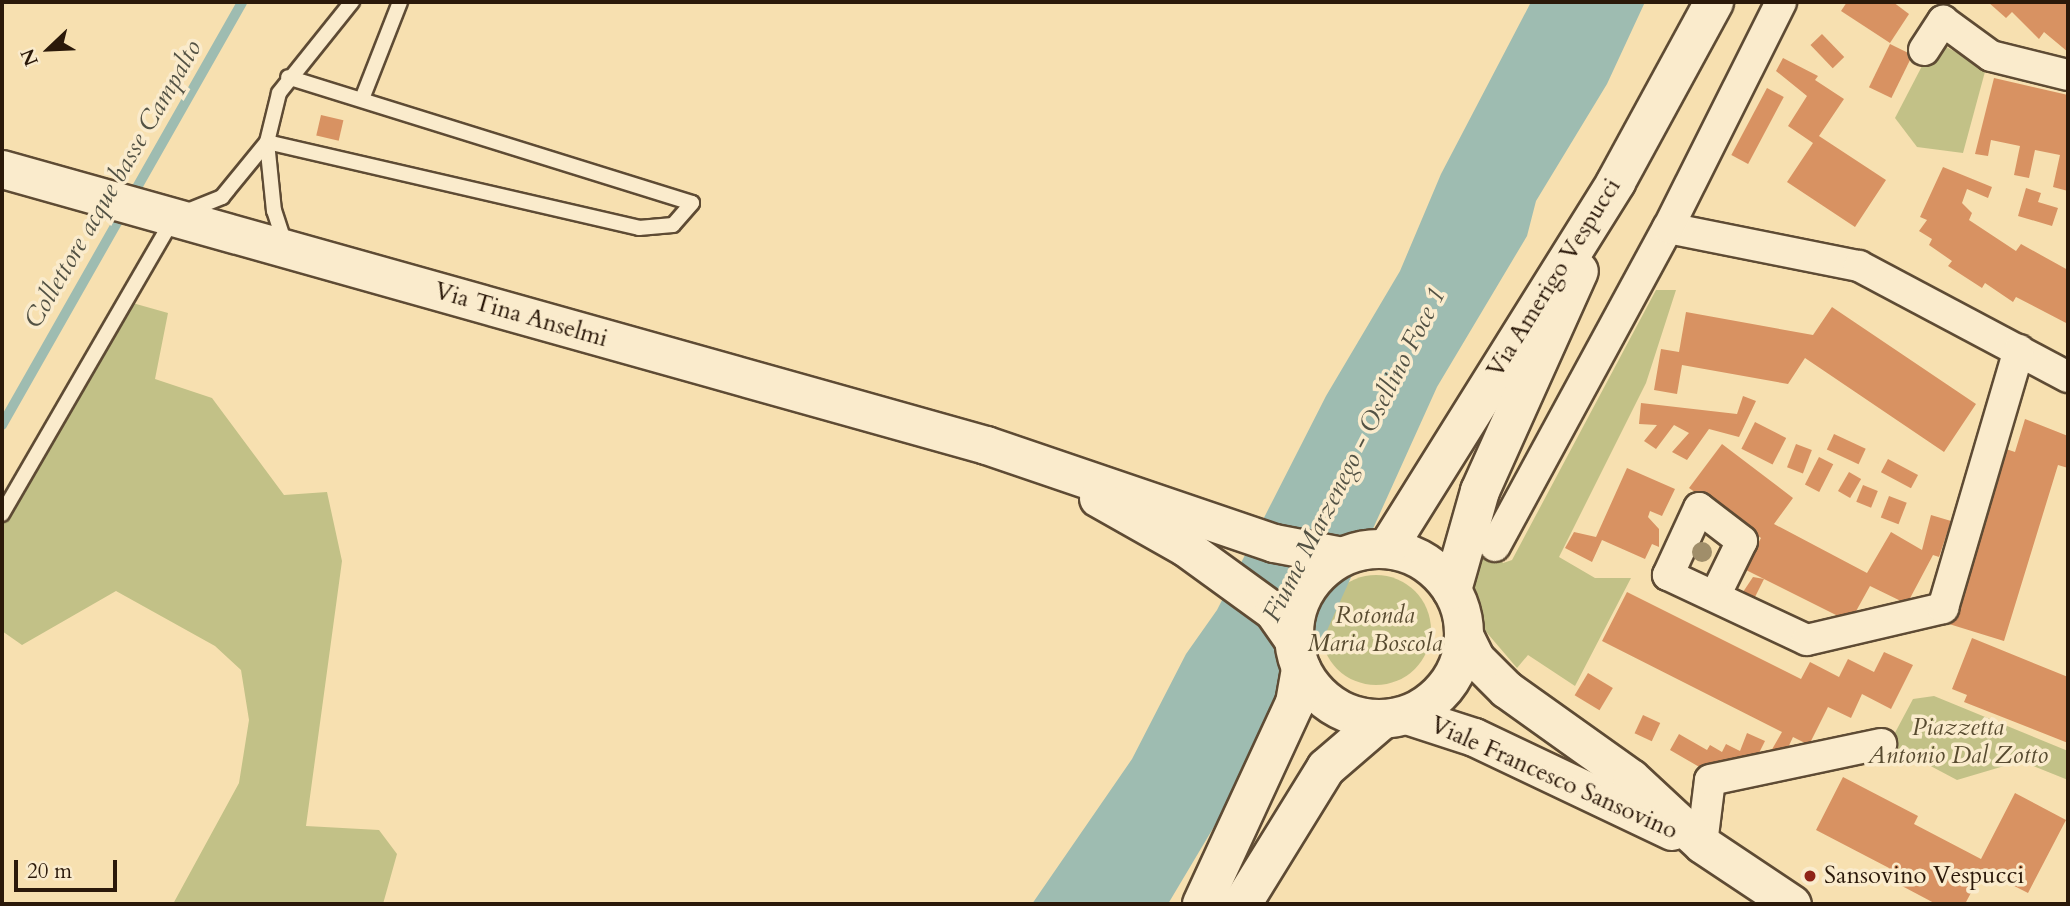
<!DOCTYPE html>
<style>
body{margin:0}
#map{position:relative;width:2070px;height:906px;overflow:hidden;background:#f7e0b0;font-family:Cardo,serif}
div>[style]{position:absolute}
.green>*{inset:0;background:#c2c187}
.round{border-radius:50%}
.water>*{inset:0;background:#9ebcb1}
.stream>*{height:10px;margin:-5px;padding:0 5px;transform-origin:5px;border-radius:5px;background:#9ebcb1}
.building>*{inset:0;background:#d89262;transform-origin:0 0}
.roads{filter:drop-shadow(2px 0 #5e4b34) drop-shadow(-2px 0 #5e4b34) drop-shadow(0 2px #5e4b34) drop-shadow(0 -2px #5e4b34)}
.service>*{height:14px;margin:-7px;padding:0 7px;transform-origin:7px;border-radius:7px;background:#faebcc}
.minor>*{height:30px;margin:-15px;padding:0 15px;transform-origin:15px;border-radius:15px;background:#faebcc}
.tertiary>*{height:37px;margin:-18.5px;padding:0 18.5px;transform-origin:18.5px;border-radius:18.5px;background:#faebcc}
.secondary>*{height:38px;margin:-19px;padding:0 19px;transform-origin:19px;border-radius:19px;background:#faebcc}
.secondary>.ring{margin:-19px;padding:0;box-sizing:content-box;background:none;border:38px solid #faebcc;border-radius:50%}
.trees>*{width:20px;height:20px;margin:-10px;border-radius:50%;background:#a08e6a}
.dots>*{width:19px;height:19px;translate:-50% -50%;box-sizing:border-box;border:4px solid #faebcc;border-radius:50%}
span{translate:-50% -50%;white-space:nowrap;text-align:center;line-height:1.15;-webkit-text-stroke:7px #faebcc;paint-order:stroke}
.street-label{font-size:24px;color:#2b190a}
.park-label{font-size:24px;color:#584b30;font-style:italic}
.poi-label{font-size:24px;color:#2b190a}
.left{translate:0 -50%;text-align:left}
.water-label{font-size:26px;color:#535244;font-style:italic}
.frame{position:absolute;inset:0;border:4px solid #2b190a;pointer-events:none}
.north{position:absolute;left:14px;top:14px;width:70px;height:70px;-webkit-text-stroke:5px #faebcc;paint-order:stroke;rotate:247deg;font-size:19px;font-weight:700;line-height:28px;text-align:center;color:#2b190a}
.north::after{content:'';display:block;margin:auto;width:24px;height:32px;background:#2b190a;clip-path:polygon(50% 0,100% 100%,50% 72%,0 100%)}
.scale{position:absolute;left:14px;top:860px;width:103px;height:32px;box-sizing:border-box;border:4px solid #2b190a;border-top:0;padding-left:9px;font-size:21px;line-height:24px;white-space:nowrap;color:#2b190a;-webkit-text-stroke:5px #faebcc;paint-order:stroke}
</style>
<div id="map">
<div class="green">
<div style="clip-path:polygon(1935px 41px,1986px 68px,1963px 153px,1917px 147px,1895px 118px)"></div>
<div style="clip-path:polygon(1656px 290px,1676px 290px,1646px 383px,1559px 557px,1595px 578px,1631px 578px,1575px 686px,1528px 655px,1517px 668px,1482px 627px,1471px 571px,1485px 522px,1492px 549px,1503px 563px,1512px 560px)"></div>
<div style="clip-path:polygon(122px 300px,168px 313px,155px 379px,212px 398px,284px 495px,327px 492px,342px 561px,306px 826px,379px 830px,397px 854px,383px 904px,173px 904px,239px 783px,249px 720px,241px 670px,215px 646px,116px 591px,22px 645px,2px 631px,2px 514px)"></div>
<div class="round" style="left:1321px;top:575px;width:110px;height:110px"></div>
<div style="clip-path:polygon(1934px 696px,2068px 751px,2068px 780px,2021px 761px,1957px 780px,1889px 744px,1913px 699px)"></div>
</div>
<div class="water">
<div style="clip-path:polygon(1531px 2px,1645px 2px,1607px 84px,1536px 201px,1527px 236px,1437px 387px,1315px 657px,1168px 904px,1032px 904px,1132px 759px,1186px 654px,1217px 610px,1326px 396px,1400px 271px,1441px 174px)"></div>
</div>
<div class="stream">
<div style="left:2px;top:425px;width:486px;rotate:-60.4deg"></div>
</div>
<div class="building">
<div style="clip-path:polygon(1847px 2px,1893px 2px,1909px 14px,1890px 43px,1841px 11px)"></div>
<div style="clip-path:polygon(1988px 2px,2068px 2px,2068px 52px,2044px 32px,2039px 39px,2012px 12px,2006px 18px)"></div>
<div style="left:1822px;top:34px;width:32px;height:16px;rotate:46deg"></div>
<div style="left:1890px;top:44px;width:25px;height:48px;rotate:26deg"></div>
<div style="clip-path:polygon(1783px 58px,1818px 76px,1815px 80px,1844px 99px,1819px 136px,1886px 180px,1855px 227px,1787px 182px,1813px 143px,1788px 126px,1807px 96px,1776px 71px)"></div>
<div style="clip-path:polygon(1994px 78px,2068px 95px,2068px 191px,2053px 187px,2060px 155px,2035px 150px,2029px 178px,2014px 175px,2020px 146px,1991px 140px,1988px 156px,1975px 154px)"></div>
<div style="left:1767px;top:88px;width:19px;height:76px;rotate:28deg"></div>
<div style="left:321px;top:115px;width:23px;height:21px;rotate:13deg"></div>
<div style="clip-path:polygon(1943px 167px,1992px 187px,1988px 198px,1967px 189px,1962px 203px,1972px 213px,1969px 220px,2016px 251px,2021px 244px,2068px 270px,2068px 324px,2016px 297px,2013px 302px,1985px 283px,1982px 288px,1948px 266px,1952px 261px,1929px 245px,1932px 239px,1919px 231px,1927px 220px,1920px 217px)"></div>
<div style="clip-path:polygon(2026px 188px,2041px 193px,2038px 202px,2058px 208px,2052px 226px,2018px 216px)"></div>
<div style="clip-path:polygon(1832px 307px,1976px 404px,1944px 452px,1805px 358px,1788px 384px,1682px 365px,1677px 394px,1654px 390px,1661px 349px,1679px 352px,1686px 312px,1813px 335px)"></div>
<div style="clip-path:polygon(1743px 396px,1756px 401px,1739px 437px,1709px 429px,1687px 460px,1672px 452px,1689px 433px,1674px 425px,1656px 449px,1644px 441px,1657px 425px,1639px 424px,1641px 403px,1737px 414px)"></div>
<div style="clip-path:polygon(2025px 419px,2068px 436px,2068px 468px,2058px 465px,2004px 641px,1949px 624px,2003px 448px,2015px 452px)"></div>
<div style="left:1755px;top:422px;width:35px;height:30px;rotate:27deg"></div>
<div style="left:1834px;top:434px;width:35px;height:17px;rotate:25deg"></div>
<div style="clip-path:polygon(1722px 444px,1793px 498px,1774px 524px,1867px 573px,1891px 532px,1922px 550px,1931px 515px,1951px 521px,1939px 557px,1933px 555px,1907px 604px,1870px 586px,1850px 622px,1744px 569px,1761px 538px,1689px 488px)"></div>
<div style="left:1796px;top:444px;width:17px;height:25px;rotate:21deg"></div>
<div style="left:1819px;top:457px;width:16px;height:31px;rotate:27deg"></div>
<div style="left:1888px;top:459px;width:34px;height:15px;rotate:28deg"></div>
<div style="clip-path:polygon(1627px 468px,1675px 489px,1662px 516px,1650px 511px,1648px 517px,1659px 529px,1659px 547px,1652px 544px,1645px 559px,1602px 540px,1592px 562px,1565px 548px,1574px 532px,1596px 537px)"></div>
<div style="left:1849px;top:472px;width:14px;height:22px;rotate:30deg"></div>
<div style="left:1863px;top:485px;width:16px;height:18px;rotate:22deg"></div>
<div style="left:1889px;top:496px;width:19px;height:23px;rotate:21deg"></div>
<div style="clip-path:polygon(1753px 577px,1764px 579px,1753px 601px,1741px 595px)"></div>
<div style="clip-path:polygon(1627px 592px,1801px 679px,1810px 662px,1839px 677px,1848px 659px,1874px 672px,1884px 652px,1913px 665px,1891px 709px,1862px 694px,1851px 718px,1828px 707px,1809px 745px,1793px 737px,1786px 752px,1767px 758px,1782px 732px,1602px 641px)"></div>
<div style="clip-path:polygon(1972px 638px,2068px 677px,2068px 743px,1964px 702px,1967px 695px,1952px 689px)"></div>
<div style="left:1588px;top:673px;width:29px;height:26px;rotate:31deg"></div>
<div style="left:1643px;top:715px;width:19px;height:20px;rotate:25deg"></div>
<div style="clip-path:polygon(1747px 733px,1765px 741px,1756px 759px,1708px 772px,1670px 750px,1679px 734px,1707px 750px,1710px 745px,1722px 752px,1726px 744px,1740px 751px)"></div>
<div style="clip-path:polygon(1843px 777px,1918px 816px,1914px 824px,1981px 859px,2015px 793px,2066px 820px,2028px 893px,1983px 870px,1965px 904px,1936px 904px,1885px 877px,1889px 868px,1816px 830px)"></div>
</div>
<div class="roads">
<div class="service">
<div style="left:362px;top:99px;width:104px;rotate:-68.6deg"></div>
<div style="left:267px;top:142px;width:382px;rotate:13deg"></div>
<div style="left:639px;top:228px;width:34px;rotate:-5deg"></div>
<div style="left:673px;top:225px;width:29px;rotate:-49deg"></div>
<div style="left:692px;top:203px;width:423px;rotate:-162.7deg"></div>
<div style="left:285px;top:244px;width:35px;rotate:-108deg"></div>
<div style="left:274px;top:211px;width:69px;rotate:-95.8deg"></div>
<div style="left:267px;top:142px;width:50px;rotate:-76.2deg"></div>
<div style="left:279px;top:93px;width:117px;rotate:-51.3deg"></div>
<div style="left:2px;top:514px;width:345px;rotate:-59.9deg"></div>
<div style="left:175px;top:216px;width:51px;rotate:-22deg"></div>
<div style="left:222px;top:197px;width:71px;rotate:-50.7deg"></div>
</div>
<div class="minor">
<div style="left:1924px;top:50px;width:35px;rotate:-57deg"></div>
<div style="left:1943px;top:21px;width:59px;rotate:36.1deg"></div>
<div style="left:1991px;top:56px;width:79px;rotate:13.9deg"></div>
<div style="left:1668px;top:228px;width:195px;rotate:11.3deg"></div>
<div style="left:1859px;top:266px;width:237px;rotate:28deg"></div>
<div style="left:1495px;top:546px;width:362px;rotate:-61.5deg"></div>
<div style="left:1668px;top:228px;width:253px;rotate:-63.4deg"></div>
<div style="left:1715px;top:596px;width:61px;rotate:-63.9deg"></div>
<div style="left:1742px;top:541px;width:54px;rotate:-142.5deg"></div>
<div style="left:1699px;top:508px;width:74px;rotate:114.8deg"></div>
<div style="left:1668px;top:575px;width:153px;rotate:25.1deg"></div>
<div style="left:1807px;top:640px;width:140px;rotate:-13.2deg"></div>
<div style="left:1943px;top:608px;width:269px;rotate:-73.6deg"></div>
<div style="left:1702px;top:844px;width:64px;rotate:-82.9deg"></div>
<div style="left:1710px;top:780px;width:175px;rotate:-11.9deg"></div>
</div>
<div class="tertiary">
<div style="left:2px;top:169px;width:1022px;rotate:15.67deg"></div>
<div style="left:986px;top:445px;width:304px;rotate:18.8deg"></div>
<div style="left:1274px;top:543px;width:69px;rotate:10.8deg"></div>
<div style="left:1098px;top:498px;width:100px;rotate:29.4deg"></div>
<div style="left:1185px;top:547px;width:109px;rotate:36deg"></div>
<div style="left:1273px;top:611px;width:35px;rotate:55deg"></div>
<div style="left:1464px;top:635px;width:25px;rotate:64deg"></div>
<div style="left:1475px;top:658px;width:44px;rotate:45deg"></div>
<div style="left:1506px;top:689px;width:153px;rotate:35.5deg"></div>
<div style="left:1631px;top:778px;width:97px;rotate:42.9deg"></div>
<div style="left:1702px;top:844px;width:108px;rotate:33.7deg"></div>
<div style="left:1406px;top:715px;width:71px;rotate:17.9deg"></div>
<div style="left:1474px;top:737px;width:219px;rotate:25.4deg"></div>
</div>
<div class="secondary">
<div class="ring" style="left:1294px;top:549px;width:132px;height:132px"></div>
<div style="left:1387px;top:549px;width:433px;rotate:-58deg"></div>
<div style="left:1616px;top:182px;width:205px;rotate:-61.4deg"></div>
<div style="left:1452px;top:590px;width:103px;rotate:-74.2deg"></div>
<div style="left:1480px;top:491px;width:241px;rotate:-65.8deg"></div>
<div style="left:1202px;top:904px;width:221px;rotate:-65.2deg"></div>
<div style="left:1295px;top:703px;width:35px;rotate:-80deg"></div>
<div style="left:1242px;top:904px;width:160px;rotate:-58.3deg"></div>
<div style="left:1326px;top:768px;width:75px;rotate:-40.7deg"></div>
</div>
</div>
<div class="trees">
<div style="left:1702px;top:552px"></div>
</div>
<div class="dots">
<div style="left:1810px;top:876px;background:#8f2418"></div>
</div>
<div class="street-label">
<span style="left:1554px;top:278px;rotate:-58deg">Via Amerigo Vespucci</span>
<span style="left:521px;top:315px;rotate:16deg">Via Tina Anselmi</span>
<span style="left:1554px;top:778px;rotate:24deg">Viale Francesco Sansovino</span>
</div>
<div class="park-label">
<span style="left:1375px;top:630px">Rotonda<br>Maria Boscola</span>
<span style="left:1958px;top:742px">Piazzetta<br>Antonio Dal Zotto</span>
</div>
<div class="poi-label">
<span class="left" style="left:1824px;top:876px">Sansovino Vespucci</span>
</div>
<div class="water-label">
<span style="left:113px;top:184px;rotate:-60deg">Collettore acque basse Campalto</span>
<span style="left:1354px;top:455px;rotate:-63deg">Fiume Marzenego - Osellino Foce 1</span>
</div>
<div class="frame"></div>
<div class="north">N</div>
<div class="scale">20 m</div>
</div>
